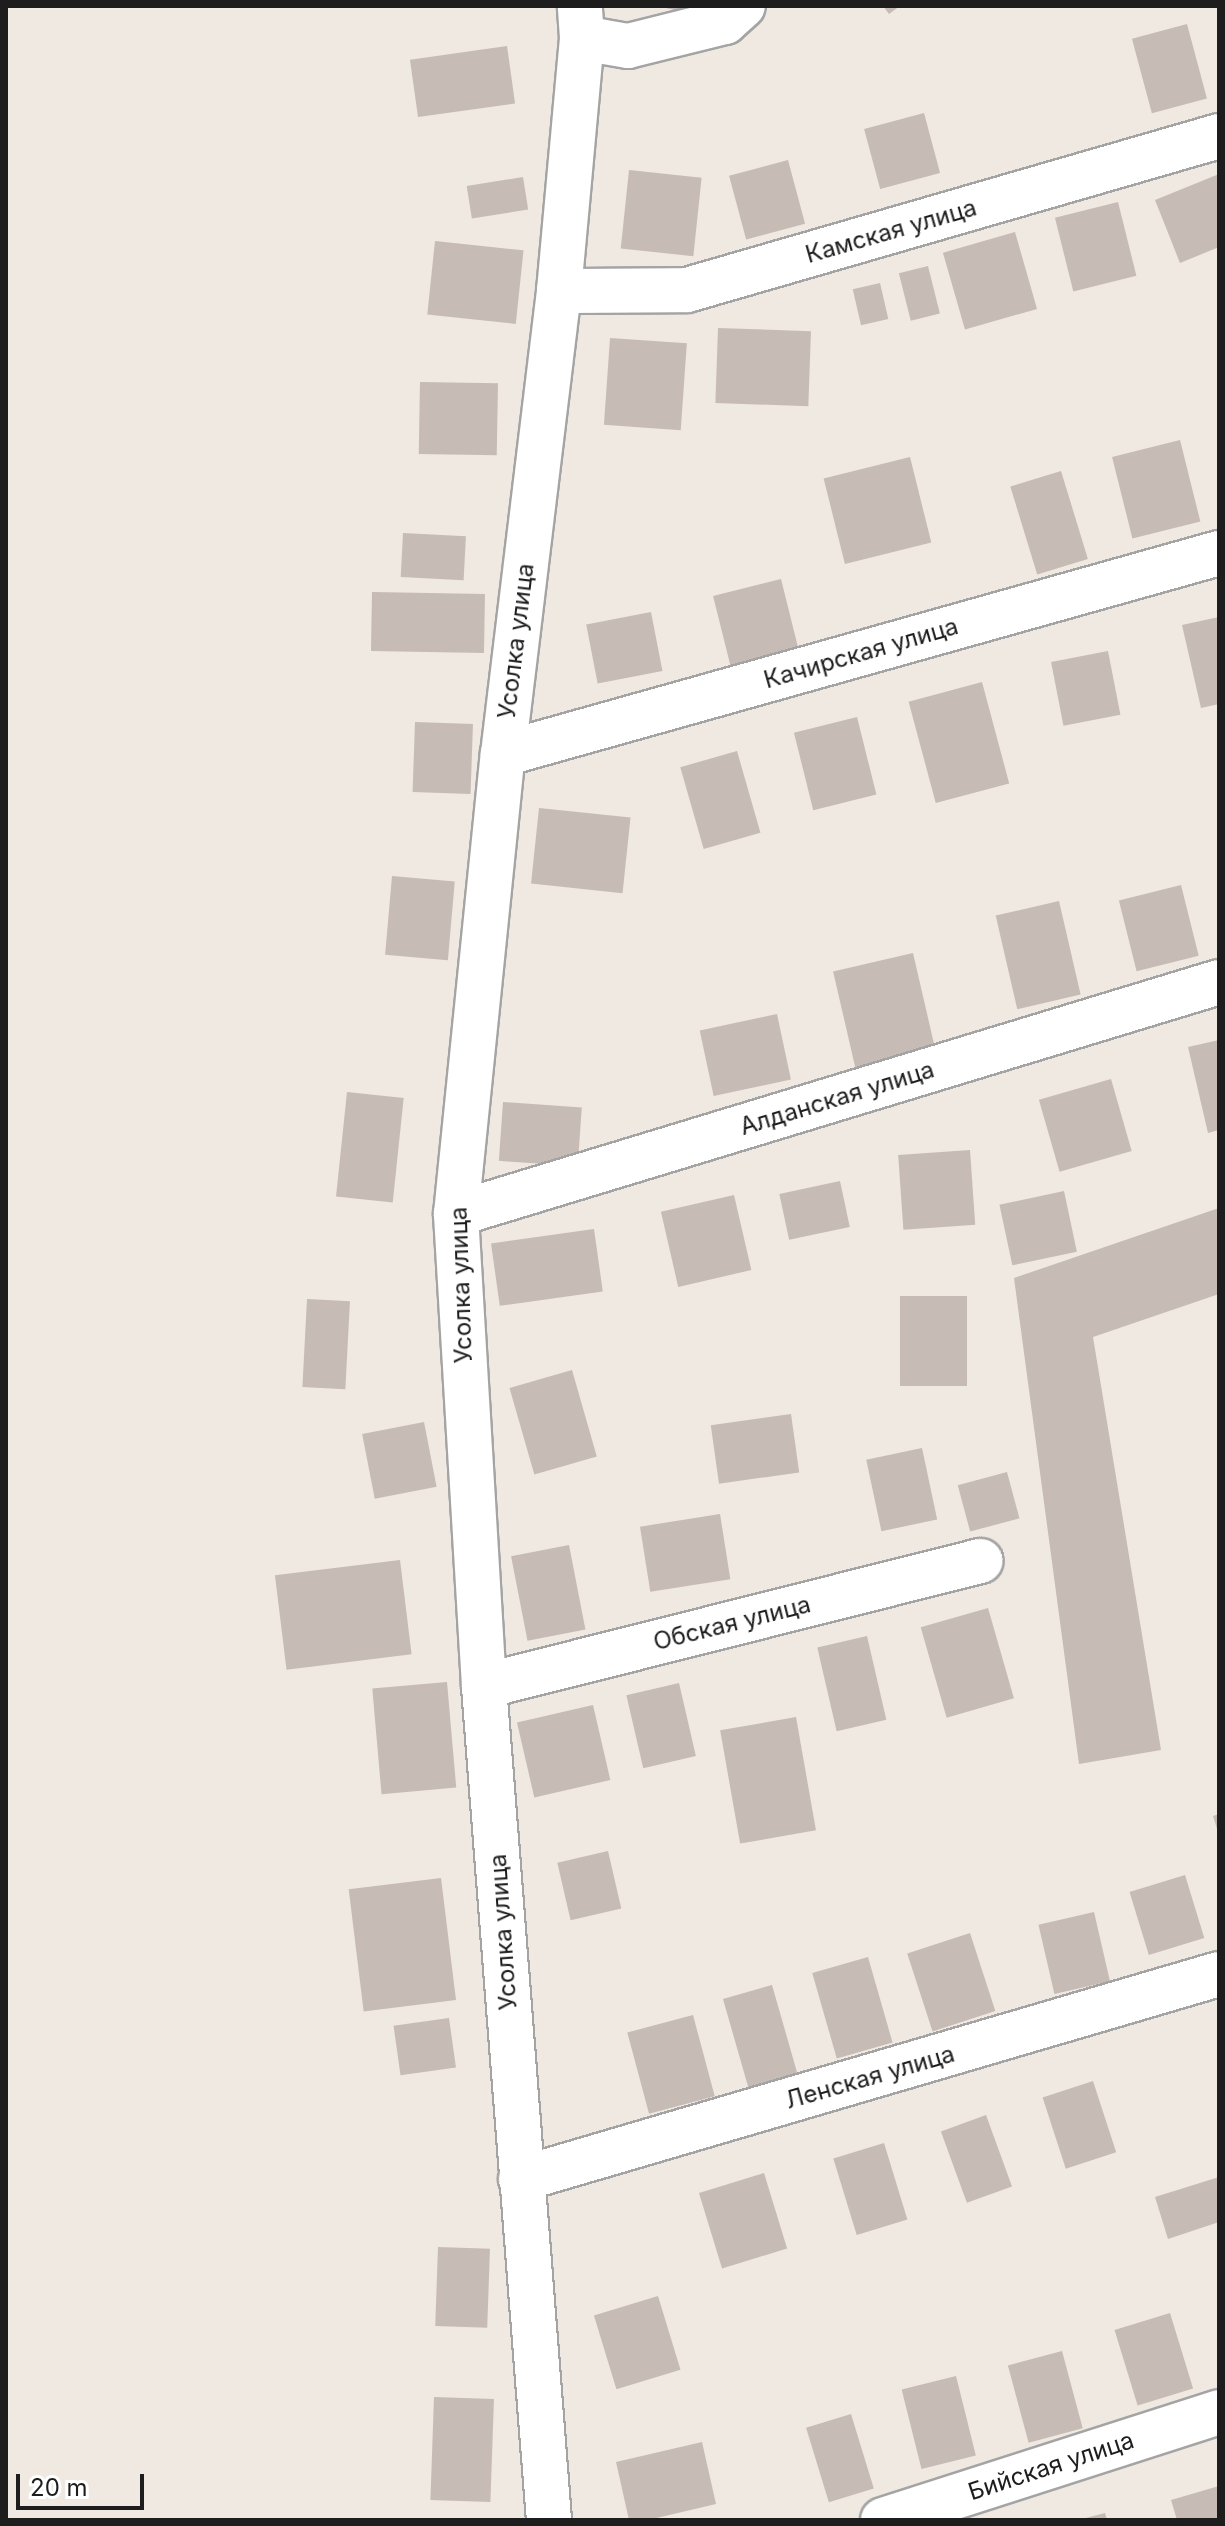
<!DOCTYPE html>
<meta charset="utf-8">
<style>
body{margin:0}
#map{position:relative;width:1225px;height:2526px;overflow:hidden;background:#efe9e1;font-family:Inter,sans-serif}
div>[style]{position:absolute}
.building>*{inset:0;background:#c7bbb5;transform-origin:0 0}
.roads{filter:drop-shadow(2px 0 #a4a4a4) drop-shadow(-2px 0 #a4a4a4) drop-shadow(0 2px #a4a4a4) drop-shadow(0 -2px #a4a4a4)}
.minor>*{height:44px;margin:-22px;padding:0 22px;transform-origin:22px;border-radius:22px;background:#fff}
span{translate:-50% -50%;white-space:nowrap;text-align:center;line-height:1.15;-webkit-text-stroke:8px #fff;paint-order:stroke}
.street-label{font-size:24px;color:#1d1d1d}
.frame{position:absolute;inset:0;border:8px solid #1d1d1d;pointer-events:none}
.scale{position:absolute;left:16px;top:2474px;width:128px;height:36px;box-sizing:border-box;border:4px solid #1d1d1d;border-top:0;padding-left:10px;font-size:24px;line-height:28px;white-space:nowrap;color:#1d1d1d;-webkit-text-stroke:6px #fff;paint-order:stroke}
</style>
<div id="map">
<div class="building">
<div style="clip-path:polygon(656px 6px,695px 6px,694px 14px)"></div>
<div style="clip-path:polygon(883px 6px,900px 6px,889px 14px)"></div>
<div style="left:1187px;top:24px;width:77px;height:57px;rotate:75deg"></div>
<div style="left:507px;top:46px;width:58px;height:98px;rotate:82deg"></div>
<div style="left:924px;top:113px;width:62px;height:62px;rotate:75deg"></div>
<div style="left:788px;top:160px;width:66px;height:61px;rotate:75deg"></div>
<div style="left:629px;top:170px;width:73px;height:79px;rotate:6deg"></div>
<div style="clip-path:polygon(1219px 174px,1219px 247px,1180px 263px,1155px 200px)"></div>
<div style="left:523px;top:177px;width:33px;height:57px;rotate:81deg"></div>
<div style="left:1118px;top:202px;width:76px;height:65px;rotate:76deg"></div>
<div style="left:1015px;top:232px;width:80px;height:75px;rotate:74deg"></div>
<div style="left:435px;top:241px;width:89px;height:74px;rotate:6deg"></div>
<div style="left:928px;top:266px;width:49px;height:30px;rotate:76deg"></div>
<div style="left:880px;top:283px;width:37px;height:28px;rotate:77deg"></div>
<div style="left:718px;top:328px;width:93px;height:75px;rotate:2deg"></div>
<div style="left:610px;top:338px;width:77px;height:87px;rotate:4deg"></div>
<div style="left:420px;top:382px;width:78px;height:72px;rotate:1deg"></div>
<div style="left:1180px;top:440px;width:84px;height:70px;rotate:76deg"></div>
<div style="left:910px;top:457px;width:88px;height:89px;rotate:76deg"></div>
<div style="left:1061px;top:471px;width:92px;height:53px;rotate:73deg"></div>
<div style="left:403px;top:533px;width:63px;height:44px;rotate:3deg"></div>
<div style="left:781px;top:579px;width:76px;height:70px;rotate:76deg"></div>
<div style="left:372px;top:592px;width:113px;height:59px;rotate:1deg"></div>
<div style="left:651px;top:612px;width:60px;height:66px;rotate:79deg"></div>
<div style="clip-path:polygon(1219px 617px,1219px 704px,1201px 708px,1182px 625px)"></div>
<div style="left:1108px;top:651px;width:65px;height:58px;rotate:79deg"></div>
<div style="left:982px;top:682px;width:105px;height:76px;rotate:75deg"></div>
<div style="left:857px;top:717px;width:80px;height:65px;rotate:76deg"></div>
<div style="left:415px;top:722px;width:58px;height:70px;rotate:2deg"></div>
<div style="left:737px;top:751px;width:85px;height:59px;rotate:74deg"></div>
<div style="left:539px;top:808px;width:92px;height:76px;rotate:6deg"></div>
<div style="left:392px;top:876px;width:63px;height:79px;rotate:5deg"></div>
<div style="left:1181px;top:885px;width:73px;height:64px;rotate:76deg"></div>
<div style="left:1059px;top:901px;width:96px;height:65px;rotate:77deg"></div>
<div style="left:913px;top:953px;width:99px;height:82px;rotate:77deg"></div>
<div style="left:777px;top:1014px;width:67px;height:79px;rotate:78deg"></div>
<div style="clip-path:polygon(1219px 1040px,1219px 1130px,1208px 1133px,1188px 1047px)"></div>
<div style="left:1111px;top:1079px;width:75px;height:75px;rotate:74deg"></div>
<div style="left:347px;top:1092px;width:57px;height:105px;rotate:6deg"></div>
<div style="left:503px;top:1102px;width:79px;height:59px;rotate:4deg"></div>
<div style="left:970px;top:1150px;width:75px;height:72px;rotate:86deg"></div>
<div style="left:840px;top:1181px;width:47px;height:62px;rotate:78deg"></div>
<div style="left:1064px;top:1191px;width:62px;height:66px;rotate:78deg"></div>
<div style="left:734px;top:1195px;width:77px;height:75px;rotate:77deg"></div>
<div style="clip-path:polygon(1219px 1208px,1219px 1294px,1093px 1337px,1161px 1750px,1079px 1764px,1014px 1278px)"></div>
<div style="left:594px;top:1229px;width:63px;height:104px;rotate:82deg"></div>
<div style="left:900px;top:1296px;width:67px;height:90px"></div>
<div style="left:307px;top:1299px;width:43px;height:88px;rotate:3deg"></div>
<div style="left:572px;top:1370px;width:90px;height:65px;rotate:74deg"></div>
<div style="left:791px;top:1414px;width:59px;height:81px;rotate:82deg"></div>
<div style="left:424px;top:1422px;width:66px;height:63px;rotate:79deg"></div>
<div style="left:922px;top:1448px;width:73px;height:57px;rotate:78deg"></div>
<div style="left:1007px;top:1472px;width:48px;height:51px;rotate:75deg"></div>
<div style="left:720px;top:1514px;width:66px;height:81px;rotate:81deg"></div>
<div style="left:569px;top:1545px;width:86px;height:59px;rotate:79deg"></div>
<div style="left:400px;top:1560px;width:95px;height:126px;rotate:83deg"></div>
<div style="left:988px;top:1608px;width:94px;height:70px;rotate:74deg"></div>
<div style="left:867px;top:1636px;width:86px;height:51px;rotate:77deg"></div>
<div style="left:447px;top:1682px;width:106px;height:75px;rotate:85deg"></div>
<div style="left:679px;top:1683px;width:75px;height:54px;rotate:77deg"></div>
<div style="left:593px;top:1705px;width:77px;height:78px;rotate:77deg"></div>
<div style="left:796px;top:1717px;width:115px;height:77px;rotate:80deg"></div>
<div style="clip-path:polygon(1219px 1814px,1219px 1832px,1218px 1832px,1213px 1816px)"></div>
<div style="left:608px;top:1851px;width:59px;height:52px;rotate:77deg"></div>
<div style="left:1185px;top:1875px;width:66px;height:58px;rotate:73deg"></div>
<div style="left:441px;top:1878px;width:123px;height:93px;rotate:83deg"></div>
<div style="left:1094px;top:1912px;width:71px;height:57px;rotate:77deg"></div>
<div style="left:970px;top:1933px;width:82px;height:66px;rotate:72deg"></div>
<div style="left:868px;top:1957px;width:89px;height:58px;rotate:74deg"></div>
<div style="left:772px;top:1985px;width:99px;height:51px;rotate:74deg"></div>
<div style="left:693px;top:2015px;width:84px;height:68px;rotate:75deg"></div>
<div style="left:449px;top:2018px;width:50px;height:56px;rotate:82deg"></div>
<div style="left:1093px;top:2081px;width:75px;height:53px;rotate:72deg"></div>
<div style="left:986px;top:2115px;width:76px;height:48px;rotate:70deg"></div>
<div style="left:884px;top:2143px;width:80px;height:53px;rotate:73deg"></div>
<div style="left:764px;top:2173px;width:79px;height:68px;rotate:73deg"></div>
<div style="clip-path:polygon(1219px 2177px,1219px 2222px,1168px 2239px,1155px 2197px)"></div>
<div style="left:438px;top:2247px;width:52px;height:79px;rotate:2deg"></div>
<div style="left:658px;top:2296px;width:77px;height:67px;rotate:73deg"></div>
<div style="left:1170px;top:2313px;width:79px;height:58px;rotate:73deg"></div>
<div style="left:1062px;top:2351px;width:80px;height:56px;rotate:75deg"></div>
<div style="left:956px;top:2376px;width:82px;height:56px;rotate:76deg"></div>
<div style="left:434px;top:2397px;width:60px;height:103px;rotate:2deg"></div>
<div style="left:851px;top:2414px;width:78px;height:47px;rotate:73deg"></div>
<div style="clip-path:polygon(702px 2442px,716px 2504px,648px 2520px,629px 2520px,616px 2462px)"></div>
<div style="clip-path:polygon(1219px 2486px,1219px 2520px,1177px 2520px,1171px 2500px)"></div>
<div style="clip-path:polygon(1105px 2513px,1107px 2520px,1082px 2520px,1082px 2519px)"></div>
</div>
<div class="roads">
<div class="minor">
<div style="left:582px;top:38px;width:47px;rotate:9.9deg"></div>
<div style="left:628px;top:46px;width:100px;rotate:-13.9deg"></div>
<div style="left:725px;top:22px;width:24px;rotate:-42deg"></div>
<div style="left:559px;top:291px;width:128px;rotate:-0.4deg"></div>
<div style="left:687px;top:290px;width:554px;rotate:-16.14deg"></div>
<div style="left:503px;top:754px;width:744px;rotate:-15.68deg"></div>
<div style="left:456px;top:1214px;width:797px;rotate:-16.91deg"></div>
<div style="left:484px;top:1686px;width:512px;rotate:-14.14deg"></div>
<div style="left:521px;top:2179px;width:727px;rotate:-16.37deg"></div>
<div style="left:549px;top:2520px;width:837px;rotate:-94.46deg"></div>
<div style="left:484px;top:1686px;width:473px;rotate:-93.4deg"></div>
<div style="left:456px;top:1214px;width:462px;rotate:-84.2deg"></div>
<div style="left:503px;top:754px;width:466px;rotate:-83.1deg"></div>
<div style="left:559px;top:291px;width:254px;rotate:-84.8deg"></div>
<div style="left:582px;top:38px;width:32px;rotate:-94deg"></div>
<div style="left:883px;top:2520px;width:353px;rotate:-17.8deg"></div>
</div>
</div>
<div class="street-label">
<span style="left:891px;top:231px;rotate:-16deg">Камская улица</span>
<span style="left:516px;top:641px;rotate:-83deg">Усолка улица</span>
<span style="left:861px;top:653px;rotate:-16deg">Качирская улица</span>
<span style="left:837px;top:1098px;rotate:-17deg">Алданская улица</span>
<span style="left:461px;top:1285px;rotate:-92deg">Усолка улица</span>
<span style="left:732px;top:1623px;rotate:-14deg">Обская улица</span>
<span style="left:503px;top:1932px;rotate:-94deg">Усолка улица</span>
<span style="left:870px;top:2077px;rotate:-16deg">Ленская улица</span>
<span style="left:1051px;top:2466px;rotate:-18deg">Бийская улица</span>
</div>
<div class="frame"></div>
<div class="scale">20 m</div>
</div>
